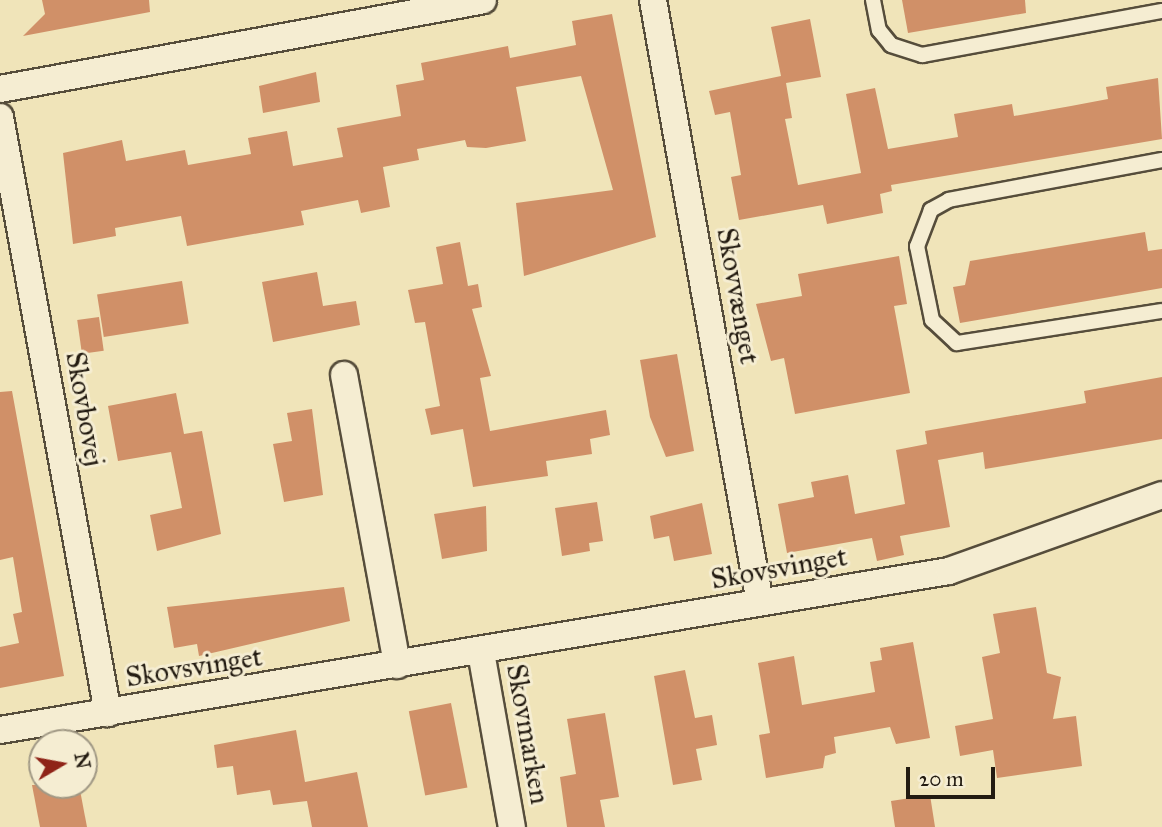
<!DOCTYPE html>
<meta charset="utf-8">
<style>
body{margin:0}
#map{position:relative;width:1162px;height:827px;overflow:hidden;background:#f0e4b9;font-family:"IM FELL Great Primer",serif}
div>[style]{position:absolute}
.building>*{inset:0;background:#d09068;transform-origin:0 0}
.roads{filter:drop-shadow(2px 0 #564d3b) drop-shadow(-2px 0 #564d3b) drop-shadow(0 2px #564d3b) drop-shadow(0 -2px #564d3b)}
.lane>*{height:14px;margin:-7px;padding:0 7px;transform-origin:7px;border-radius:7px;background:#f5edd2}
.street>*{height:26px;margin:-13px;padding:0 13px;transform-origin:13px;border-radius:13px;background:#f5edd2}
span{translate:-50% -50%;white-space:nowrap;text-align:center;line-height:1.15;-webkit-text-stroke:6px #f5edd2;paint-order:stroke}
.street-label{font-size:28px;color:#231b11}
.north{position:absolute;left:28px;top:729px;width:70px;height:70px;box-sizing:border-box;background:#f5edd2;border:2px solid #a19985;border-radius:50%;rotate:80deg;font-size:19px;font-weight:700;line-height:28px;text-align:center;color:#231b11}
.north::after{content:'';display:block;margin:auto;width:24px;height:32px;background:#8f2418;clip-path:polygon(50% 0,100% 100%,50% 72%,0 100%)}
.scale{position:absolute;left:906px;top:767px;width:89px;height:32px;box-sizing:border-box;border:4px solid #231b11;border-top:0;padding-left:9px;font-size:21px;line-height:24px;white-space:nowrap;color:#231b11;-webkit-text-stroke:5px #f5edd2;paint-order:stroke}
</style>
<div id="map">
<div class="building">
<div style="clip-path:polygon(42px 0,149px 0,150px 12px,23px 36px,45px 14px)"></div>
<div style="clip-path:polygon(902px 0,1025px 0,1026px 13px,908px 33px)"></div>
<div style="clip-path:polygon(612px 14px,656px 237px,524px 276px,516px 203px,613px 190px,581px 76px,516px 87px,526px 141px,486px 148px,467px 147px,465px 140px,417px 149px,419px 160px,383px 167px,390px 207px,361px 213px,358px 200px,301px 211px,304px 225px,187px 246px,181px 216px,115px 228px,116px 236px,73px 244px,63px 153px,122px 140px,126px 161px,185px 150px,188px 165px,251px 154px,248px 138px,287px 131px,293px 166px,343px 157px,337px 128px,401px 116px,396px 85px,424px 80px,421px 63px,508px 46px,510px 58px,576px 45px,572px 21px)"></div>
<div style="clip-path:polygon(810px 19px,821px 77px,786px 83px,792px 118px,785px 119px,798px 185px,861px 173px,846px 94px,875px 88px,888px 149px,958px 137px,954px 114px,1012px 104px,1014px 116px,1071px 106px,1108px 99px,1106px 87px,1158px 78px,1162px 139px,891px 185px,892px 191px,880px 194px,883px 213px,827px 224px,823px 205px,739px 220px,731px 177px,741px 175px,730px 112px,715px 115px,709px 91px,781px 76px,771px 27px)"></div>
<div style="clip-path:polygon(316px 72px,320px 102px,263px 113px,259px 86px)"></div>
<div style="clip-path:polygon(1145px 232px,1148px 251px,1162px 249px,1162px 288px,960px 323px,953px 287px,965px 285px,970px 261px)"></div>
<div style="clip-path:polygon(460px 242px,468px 286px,478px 284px,482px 307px,472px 309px,491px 376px,480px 378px,490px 431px,606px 410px,610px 435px,590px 439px,592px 454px,546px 461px,548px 476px,473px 487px,463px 429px,431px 435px,425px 409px,440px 406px,425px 322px,415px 323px,408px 290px,443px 284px,436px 247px)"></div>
<div style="clip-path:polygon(899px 256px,907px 304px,894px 306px,910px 393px,795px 414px,784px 358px,771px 361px,756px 304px,802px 296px,798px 274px)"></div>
<div style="clip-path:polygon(317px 272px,323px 306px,356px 301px,360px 325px,273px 342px,262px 282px)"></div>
<div style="left:182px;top:281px;width:43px;height:86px;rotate:81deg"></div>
<div style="left:99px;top:317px;width:34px;height:22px;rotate:82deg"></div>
<div style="clip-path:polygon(677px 354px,694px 451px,666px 457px,650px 417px,640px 360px)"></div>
<div style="clip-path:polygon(1162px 377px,1162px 439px,985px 469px,983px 452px,938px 460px,950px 527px,900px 536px,904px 555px,877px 561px,872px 538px,787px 553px,778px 504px,814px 497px,811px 482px,848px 475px,855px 514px,905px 504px,896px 450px,927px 444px,925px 431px,1086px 403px,1084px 391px)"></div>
<div style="clip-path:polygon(12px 391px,64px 676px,0 688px,0 647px,19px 643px,13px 614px,22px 612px,13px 557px,0 560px,0 392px)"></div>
<div style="clip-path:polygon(176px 393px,184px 434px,202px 431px,221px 534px,157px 551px,150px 515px,182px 508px,171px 452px,118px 461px,108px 406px)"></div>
<div style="clip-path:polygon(312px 409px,323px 495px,284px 502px,273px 444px,292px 441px,287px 413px)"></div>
<div style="clip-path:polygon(597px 502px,603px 541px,589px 543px,590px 551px,562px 556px,555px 508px)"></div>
<div style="clip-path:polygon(702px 503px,712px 554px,674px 561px,669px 536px,654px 539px,650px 516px)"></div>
<div style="clip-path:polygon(486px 506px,487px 551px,442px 559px,434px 514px)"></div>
<div style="clip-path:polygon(344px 587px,350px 621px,199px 656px,197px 644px,174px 648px,167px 607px)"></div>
<div style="clip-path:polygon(1036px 607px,1047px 673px,1061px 677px,1053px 719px,1076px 716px,1082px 766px,997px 778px,993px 750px,960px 756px,955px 726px,993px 719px,982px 657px,1000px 653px,993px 614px)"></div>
<div style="clip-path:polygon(913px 642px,930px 738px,896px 744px,890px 727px,834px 737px,836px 753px,825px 756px,823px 768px,766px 778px,759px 735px,770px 733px,758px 663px,794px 656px,802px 705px,875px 692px,870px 662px,882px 660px,880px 648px)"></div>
<div style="clip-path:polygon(685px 670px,695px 718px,712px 715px,717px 745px,696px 749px,702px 780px,673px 785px,654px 676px)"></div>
<div style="left:451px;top:703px;width:86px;height:43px;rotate:79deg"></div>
<div style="clip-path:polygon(605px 713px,619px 797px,600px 800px,605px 827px,567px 827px,560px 777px,576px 774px,567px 719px)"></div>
<div style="clip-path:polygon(296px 730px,305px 782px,357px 772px,368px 827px,312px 827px,307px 801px,273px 805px,270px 790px,237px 795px,233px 766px,217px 768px,214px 745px)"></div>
<div style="clip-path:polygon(32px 785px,79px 785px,87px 827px,40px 827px)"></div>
<div style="clip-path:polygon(930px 795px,935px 827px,895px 827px,891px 801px)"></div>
</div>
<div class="roads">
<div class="lane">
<div style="left:873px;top:0;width:31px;rotate:79deg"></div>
<div style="left:879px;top:30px;width:19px;rotate:51deg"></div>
<div style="left:891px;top:45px;width:33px;rotate:18deg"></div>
<div style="left:922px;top:55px;width:244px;rotate:-10.4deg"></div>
<div style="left:1162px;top:160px;width:217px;rotate:169.4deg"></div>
<div style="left:949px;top:200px;width:21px;rotate:151deg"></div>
<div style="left:931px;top:210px;width:39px;rotate:111deg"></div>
<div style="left:917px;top:246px;width:76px;rotate:78.5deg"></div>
<div style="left:932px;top:320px;width:34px;rotate:43deg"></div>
<div style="left:957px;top:343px;width:207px;rotate:-8.9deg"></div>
</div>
<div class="street">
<div style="left:653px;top:0;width:612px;rotate:79.94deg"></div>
<div style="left:0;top:89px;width:491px;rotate:-10.4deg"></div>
<div style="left:0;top:117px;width:606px;rotate:79.73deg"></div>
<div style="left:344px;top:375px;width:295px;rotate:79.6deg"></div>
<div style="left:481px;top:652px;width:178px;rotate:80deg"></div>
<div style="left:0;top:730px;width:962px;rotate:-9.51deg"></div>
<div style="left:949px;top:571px;width:226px;rotate:-19.6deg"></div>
</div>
</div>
<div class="street-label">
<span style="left:738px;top:296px;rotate:80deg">Skovvænget</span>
<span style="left:85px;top:409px;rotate:80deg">Skovbovej</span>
<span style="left:779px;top:568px;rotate:-10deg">Skovsvinget</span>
<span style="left:194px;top:667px;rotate:-9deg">Skovsvinget</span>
<span style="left:528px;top:734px;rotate:80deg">Skovmarken</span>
</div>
<div class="north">N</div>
<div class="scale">20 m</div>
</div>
